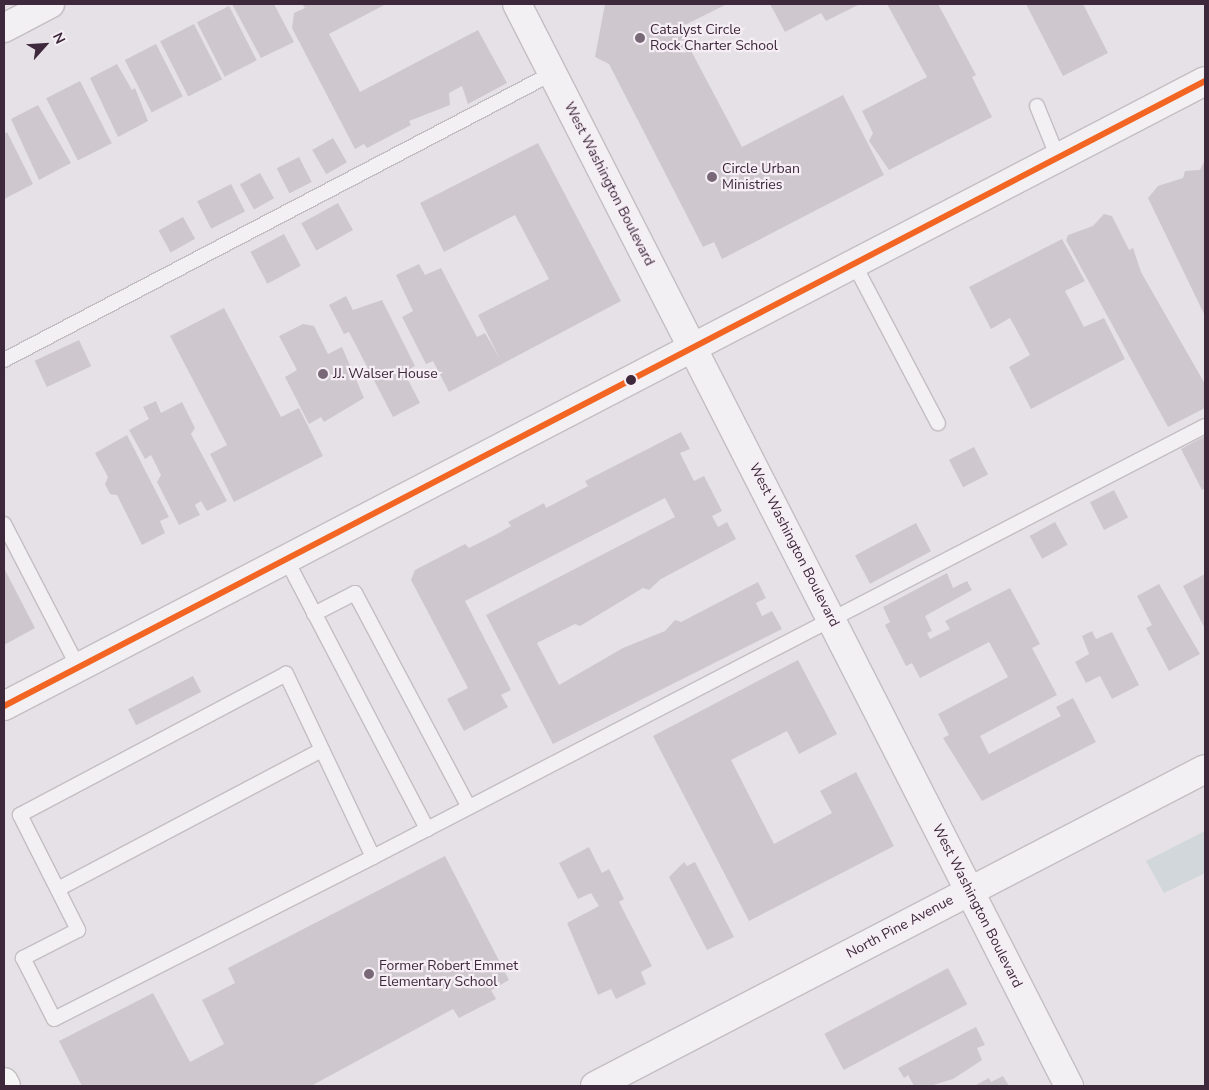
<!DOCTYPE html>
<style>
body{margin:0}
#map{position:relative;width:1209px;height:1090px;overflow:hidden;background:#e6e1e6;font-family:"Nunito Sans",sans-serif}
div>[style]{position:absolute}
.green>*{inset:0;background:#d1d7da}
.building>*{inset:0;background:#cec8ce;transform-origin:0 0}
.roads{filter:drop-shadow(1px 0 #c3bec2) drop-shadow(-1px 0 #c3bec2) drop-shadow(0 1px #c3bec2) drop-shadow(0 -1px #c3bec2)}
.service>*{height:14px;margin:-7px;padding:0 7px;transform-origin:7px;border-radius:7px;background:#f2f0f2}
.minor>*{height:28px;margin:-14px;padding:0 14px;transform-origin:14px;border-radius:14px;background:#f2f0f2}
.tertiary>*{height:28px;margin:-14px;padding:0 14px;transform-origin:14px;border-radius:14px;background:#f2f0f2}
.secondary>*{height:28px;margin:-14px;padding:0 14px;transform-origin:14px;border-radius:14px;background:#f6f5f6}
.bus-1>*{height:6px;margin:-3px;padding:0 3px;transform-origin:3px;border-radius:3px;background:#f26522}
.dots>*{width:14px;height:14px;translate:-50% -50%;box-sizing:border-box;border:2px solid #f5eef5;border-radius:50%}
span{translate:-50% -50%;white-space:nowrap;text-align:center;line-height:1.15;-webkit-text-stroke:4.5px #f5eef5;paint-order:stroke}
.poi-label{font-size:14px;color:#3e283c}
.left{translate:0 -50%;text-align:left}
.street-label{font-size:14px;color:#3e283c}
.frame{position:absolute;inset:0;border:5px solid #3e283c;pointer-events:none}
.north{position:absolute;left:20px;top:20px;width:50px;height:50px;-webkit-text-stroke:4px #f5eef5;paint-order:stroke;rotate:64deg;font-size:14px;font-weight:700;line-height:20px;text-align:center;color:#3e283c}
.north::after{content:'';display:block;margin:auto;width:18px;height:22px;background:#3e283c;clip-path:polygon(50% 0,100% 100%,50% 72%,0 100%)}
</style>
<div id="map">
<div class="green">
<div style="clip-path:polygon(1205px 831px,1205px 873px,1164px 893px,1146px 861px)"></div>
</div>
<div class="building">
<div style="clip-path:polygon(232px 4px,274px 4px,294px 42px,261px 58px)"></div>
<div style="clip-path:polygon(302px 4px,386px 4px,329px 34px,360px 92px,478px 30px,507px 83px,468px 104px,462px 86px,449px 93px,450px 105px,409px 121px,411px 125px,367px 148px,364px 144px,355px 149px,292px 28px,294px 13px,305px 8px)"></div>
<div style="clip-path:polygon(605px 4px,727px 4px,679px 28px,742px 147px,843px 95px,884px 175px,722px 259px,714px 242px,703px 247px,609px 64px,595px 57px)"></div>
<div style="clip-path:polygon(770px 4px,860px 4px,826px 21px,821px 13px,785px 32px)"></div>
<div style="clip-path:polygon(887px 4px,938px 4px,976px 75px,972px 77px,992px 117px,889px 170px,869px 141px,873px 133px,862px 111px,927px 77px)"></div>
<div style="clip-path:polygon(1026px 4px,1083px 4px,1108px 53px,1063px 76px)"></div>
<div style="left:229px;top:6px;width:61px;height:36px;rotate:63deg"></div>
<div style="left:194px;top:24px;width:62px;height:38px;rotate:63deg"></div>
<div style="left:156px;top:44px;width:59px;height:35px;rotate:63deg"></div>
<div style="clip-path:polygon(117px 64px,132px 90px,135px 88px,148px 121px,118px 137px,90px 78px)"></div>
<div style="left:80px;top:81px;width:70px;height:38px;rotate:63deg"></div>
<div style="clip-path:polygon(38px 105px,71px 163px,39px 180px,11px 119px)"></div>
<div style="clip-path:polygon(7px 132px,33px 184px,4px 199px,4px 134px)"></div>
<div style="left:333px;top:138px;width:28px;height:24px;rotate:60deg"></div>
<div style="clip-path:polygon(538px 143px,621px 301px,449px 392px,433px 361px,426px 364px,402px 317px,413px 311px,396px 275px,419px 264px,425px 275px,441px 268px,477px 337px,485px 333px,500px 359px,478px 315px,549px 279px,515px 215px,444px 252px,420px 203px)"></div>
<div style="left:299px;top:157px;width:28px;height:25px;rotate:63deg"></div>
<div style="clip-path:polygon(1205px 160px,1205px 316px,1148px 198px,1158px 186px,1183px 178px,1185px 171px,1200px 170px)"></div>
<div style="left:260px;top:173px;width:29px;height:23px;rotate:61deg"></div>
<div style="left:231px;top:184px;width:31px;height:38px;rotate:63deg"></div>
<div style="left:338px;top:203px;width:31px;height:42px;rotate:61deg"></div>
<div style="clip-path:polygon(1104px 214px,1112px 216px,1129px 250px,1133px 248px,1141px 272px,1205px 384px,1205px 408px,1168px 427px,1066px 240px,1068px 235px,1093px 226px)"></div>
<div style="left:183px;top:217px;width:25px;height:28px;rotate:61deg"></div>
<div style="left:284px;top:234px;width:36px;height:38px;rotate:62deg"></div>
<div style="clip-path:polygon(1062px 239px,1085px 281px,1065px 291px,1084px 327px,1104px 318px,1125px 359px,1031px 409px,1009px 367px,1030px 355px,1010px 318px,991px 329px,969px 287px)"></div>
<div style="clip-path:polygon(346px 296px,353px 310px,382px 300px,415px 366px,404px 372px,420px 403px,393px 417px,349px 332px,344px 334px,329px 305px)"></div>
<div style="clip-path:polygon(224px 308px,281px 417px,299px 408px,323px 456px,234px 502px,210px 454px,227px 445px,170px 336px)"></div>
<div style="clip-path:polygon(303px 324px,314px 326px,328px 354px,342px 347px,364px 398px,324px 422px,321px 417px,309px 424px,285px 377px,297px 370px,279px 336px)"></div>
<div style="left:79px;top:340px;width:29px;height:49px;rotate:65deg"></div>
<div style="clip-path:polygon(156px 401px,161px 413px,182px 402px,195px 428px,191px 434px,227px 501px,207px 511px,201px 501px,195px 505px,200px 515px,179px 525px,157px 482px,161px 475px,151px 455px,145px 459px,129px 430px,149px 419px,143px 407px)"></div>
<div style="clip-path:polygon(681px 432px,690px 449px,680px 453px,694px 481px,704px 476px,722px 511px,712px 516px,718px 527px,727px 522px,736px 539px,661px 579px,649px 590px,643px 588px,580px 626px,575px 624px,537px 643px,559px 685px,623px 648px,665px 631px,675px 620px,681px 622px,758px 582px,766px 598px,756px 603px,762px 616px,772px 611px,782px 629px,553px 744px,486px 615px,675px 517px,665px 498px,465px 601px,511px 690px,501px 695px,508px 707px,464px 731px,447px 699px,468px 688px,411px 580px,415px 570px,465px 544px,469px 548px,497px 534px,511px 526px,508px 522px,544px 503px,546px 508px,588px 486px,585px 481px)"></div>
<div style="clip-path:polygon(127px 435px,169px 517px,160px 521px,165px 533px,142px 545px,117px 495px,110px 494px,105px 484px,108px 477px,95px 453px)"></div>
<div style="clip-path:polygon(1205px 436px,1205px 488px,1202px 490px,1181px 449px)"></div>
<div style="left:974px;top:447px;width:31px;height:28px;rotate:63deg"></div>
<div style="left:1114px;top:490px;width:31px;height:27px;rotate:63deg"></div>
<div style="left:1055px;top:522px;width:26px;height:29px;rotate:61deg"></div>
<div style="left:916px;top:523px;width:32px;height:69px;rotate:62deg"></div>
<div style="clip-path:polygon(4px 568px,35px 628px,4px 645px)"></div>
<div style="clip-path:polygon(947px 573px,953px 588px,967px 581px,972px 590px,925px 616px,932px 631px,927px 633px,930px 639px,950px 629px,945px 621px,1010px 588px,1040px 644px,1032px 648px,1057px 695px,980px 736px,989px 754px,1061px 716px,1056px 707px,1073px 698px,1096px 742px,982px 801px,943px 738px,949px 735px,938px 714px,1008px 677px,989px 642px,920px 678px,912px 663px,906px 666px,885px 625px,890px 622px,883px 607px)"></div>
<div style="clip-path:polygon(1205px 574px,1205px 629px,1183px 586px)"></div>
<div style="clip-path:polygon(1159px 584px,1200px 654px,1169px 671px,1146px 628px,1152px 625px,1137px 596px)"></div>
<div style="clip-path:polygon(1092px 631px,1096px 639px,1112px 632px,1139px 685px,1112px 699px,1100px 676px,1086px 683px,1075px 662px,1089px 654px,1082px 636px)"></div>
<div style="clip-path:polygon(798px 660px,837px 734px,799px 754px,787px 731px,731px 760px,774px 844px,832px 813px,820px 791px,856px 772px,894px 846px,749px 921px,653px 736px)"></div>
<div style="left:193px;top:676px;width:18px;height:73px;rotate:63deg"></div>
<div style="clip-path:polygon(589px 847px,602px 873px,609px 869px,624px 899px,619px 902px,652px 966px,641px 972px,646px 984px,616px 999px,611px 989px,598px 995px,567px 923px,599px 906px,591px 893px,578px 899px,559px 863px)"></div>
<div style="clip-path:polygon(445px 856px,509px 980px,491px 990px,496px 999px,459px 1018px,453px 1009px,311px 1086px,82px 1086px,59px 1041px,153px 993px,190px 1062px,224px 1044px,202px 1000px,235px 983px,228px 968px)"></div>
<div style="clip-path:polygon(684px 862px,687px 866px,695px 862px,734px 937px,707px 950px,669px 877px)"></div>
<div style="left:948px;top:968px;width:41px;height:140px;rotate:62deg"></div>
<div style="clip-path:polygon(976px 1027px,985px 1045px,977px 1048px,982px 1060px,953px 1079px,930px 1086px,914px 1086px,908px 1075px,904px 1078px,898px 1068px)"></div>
<div style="clip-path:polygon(1003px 1076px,1009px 1086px,974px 1086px,989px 1078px,991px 1082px)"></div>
</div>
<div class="roads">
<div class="service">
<div style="left:1037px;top:106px;width:56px;rotate:68deg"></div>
<div style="left:854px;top:264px;width:180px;rotate:62.2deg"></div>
<div style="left:4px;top:360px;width:619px;rotate:-27.6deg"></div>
<div style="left:4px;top:524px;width:161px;rotate:62.6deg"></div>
<div style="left:286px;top:559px;width:305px;rotate:62.4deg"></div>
<div style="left:314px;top:614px;width:46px;rotate:-27.1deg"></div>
<div style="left:355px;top:593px;width:242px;rotate:62deg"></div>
<div style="left:373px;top:857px;width:203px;rotate:-115.4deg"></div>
<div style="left:286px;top:674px;width:301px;rotate:152.1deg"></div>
<div style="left:20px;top:815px;width:129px;rotate:63.2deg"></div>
<div style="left:78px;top:930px;width:62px;rotate:153deg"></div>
<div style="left:23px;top:958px;width:68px;rotate:63.1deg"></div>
<div style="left:54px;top:1019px;width:358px;rotate:-26.9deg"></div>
<div style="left:373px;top:857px;width:937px;rotate:-27.39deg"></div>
<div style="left:58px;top:889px;width:298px;rotate:-27.8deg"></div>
</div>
<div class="minor">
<div style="left:4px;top:28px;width:52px;rotate:-27.6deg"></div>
<div style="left:595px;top:1086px;width:687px;rotate:-27.46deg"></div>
</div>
<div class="tertiary">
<div style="left:517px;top:4px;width:1215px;rotate:62.97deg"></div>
<div style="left:4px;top:706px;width:1354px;rotate:-27.49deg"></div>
</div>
<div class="secondary">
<div style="left:4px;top:1082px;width:4px;rotate:63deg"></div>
</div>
</div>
<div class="bus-1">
<div style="left:4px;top:706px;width:1354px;rotate:-27.49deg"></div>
</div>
<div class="dots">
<div style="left:640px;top:38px;background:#796978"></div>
<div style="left:712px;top:177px;background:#796978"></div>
<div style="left:323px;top:374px;background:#796978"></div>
<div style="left:631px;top:380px;background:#3e283c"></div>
<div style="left:369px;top:974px;background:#796978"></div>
</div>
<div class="poi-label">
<span class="left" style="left:650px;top:38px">Catalyst Circle<br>Rock Charter School</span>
<span class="left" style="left:722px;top:177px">Circle Urban<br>Ministries</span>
<span class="left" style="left:333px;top:374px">JJ. Walser House</span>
<span class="left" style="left:379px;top:974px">Former Robert Emmet<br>Elementary School</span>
</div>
<div class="street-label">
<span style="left:609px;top:184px;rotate:63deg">West Washington Boulevard</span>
<span style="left:794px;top:545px;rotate:63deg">West Washington Boulevard</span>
<span style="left:977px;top:906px;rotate:63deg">West Washington Boulevard</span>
<span style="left:900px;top:927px;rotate:-28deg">North Pine Avenue</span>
</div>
<div class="frame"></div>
<div class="north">N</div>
</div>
